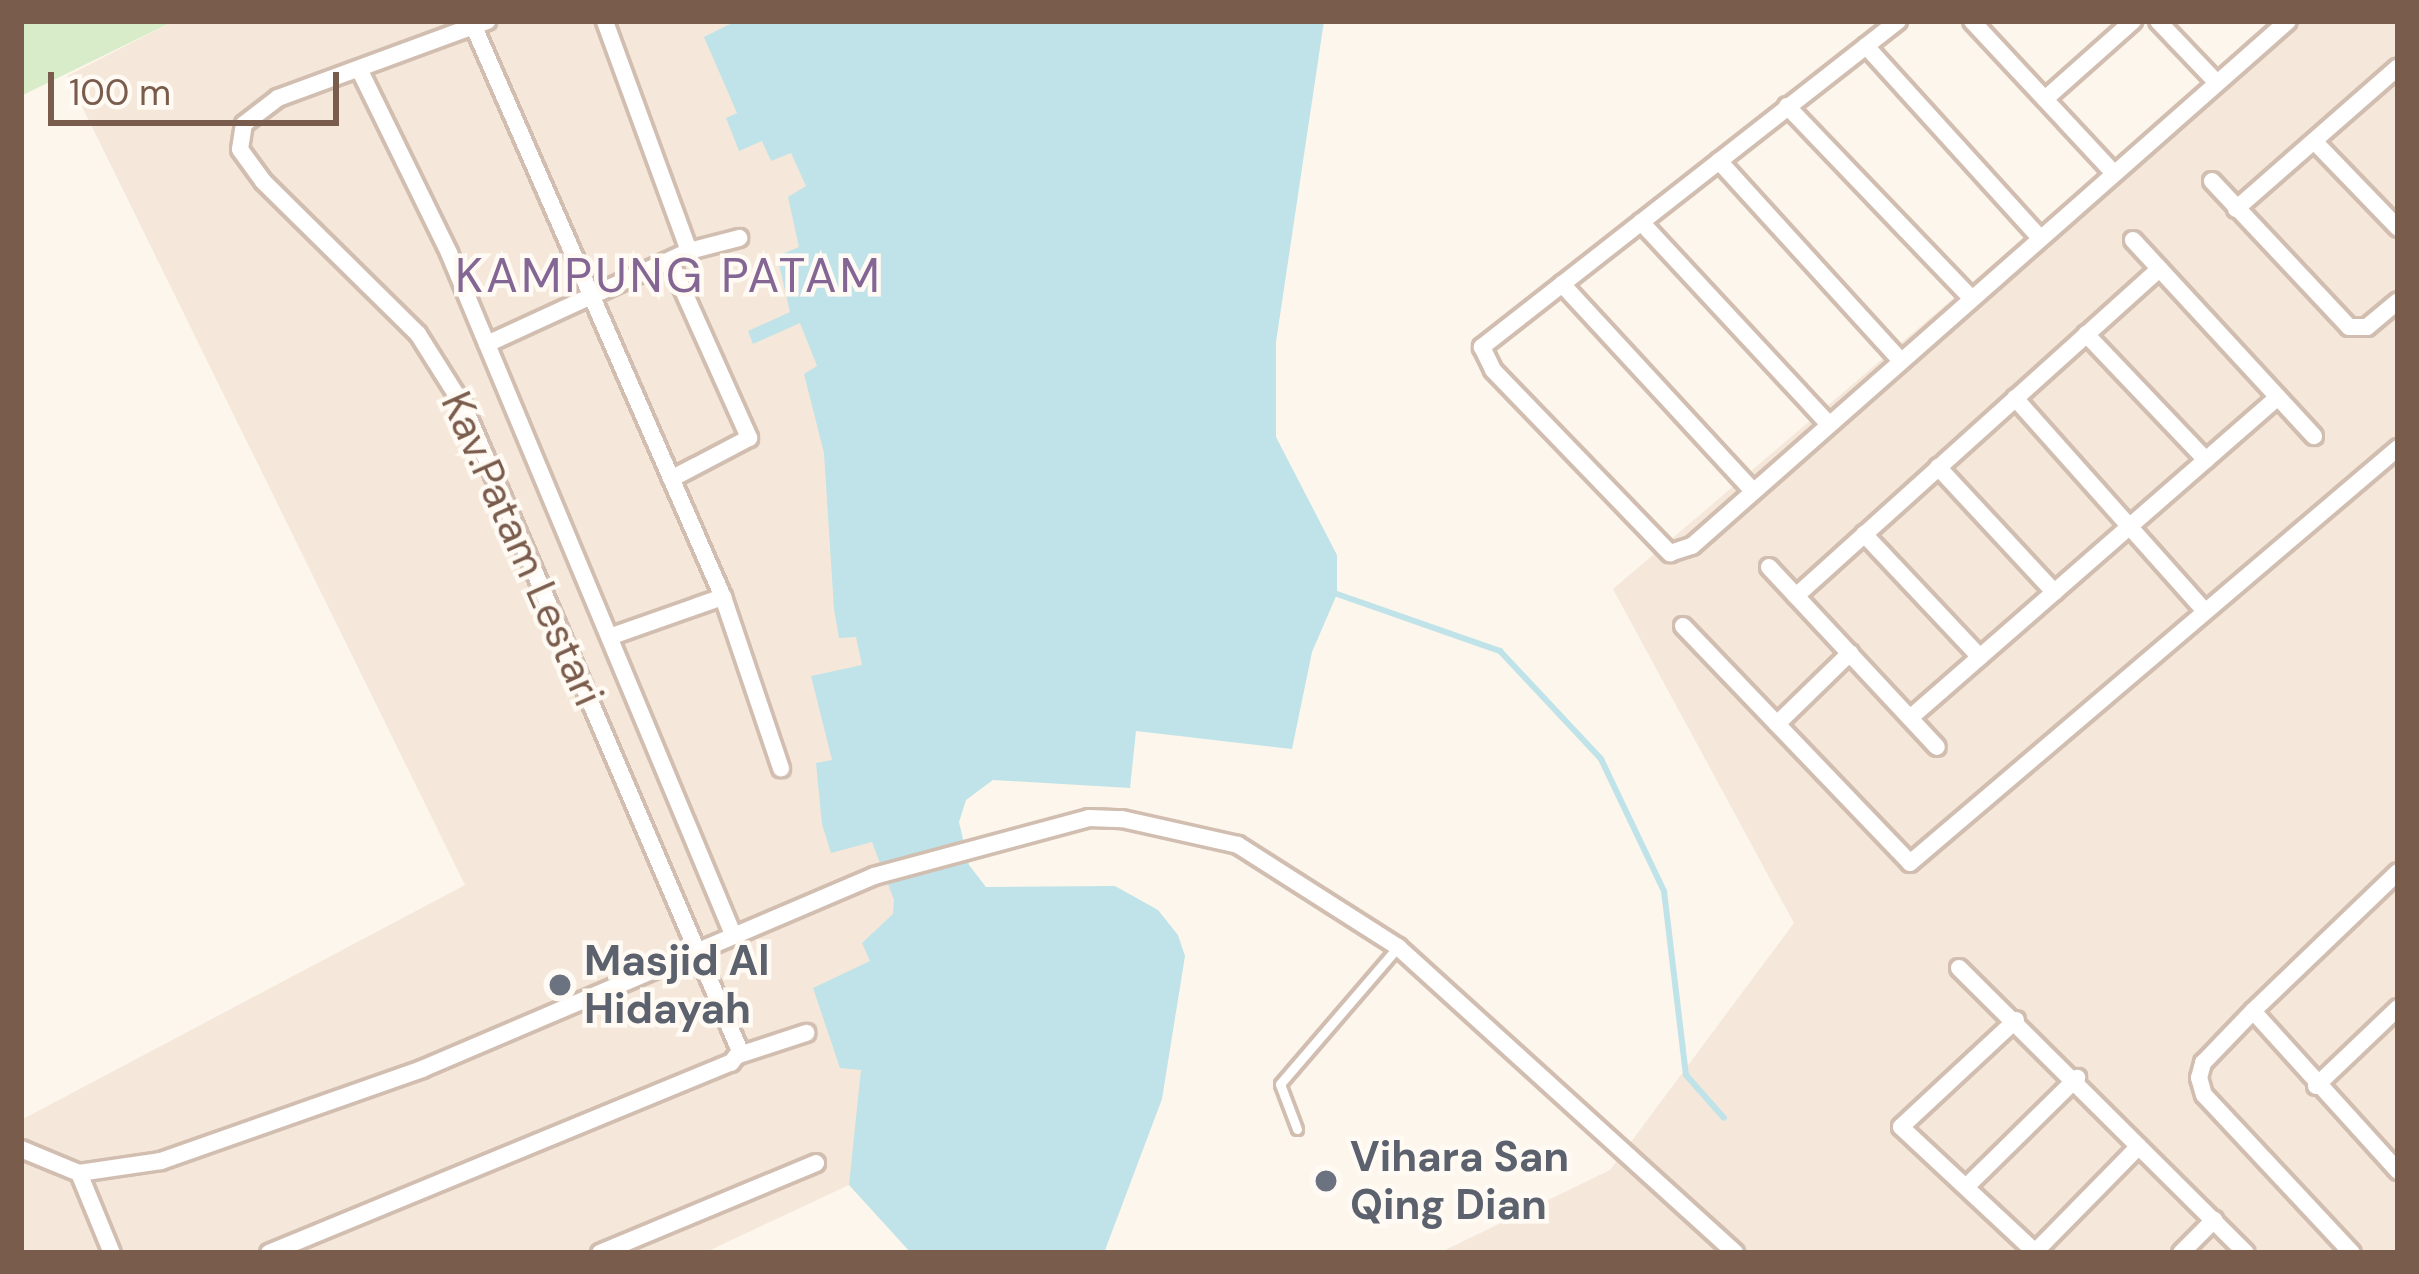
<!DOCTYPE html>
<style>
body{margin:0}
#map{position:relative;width:2419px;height:1274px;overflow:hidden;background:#fdf6ec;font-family:"DM Sans",sans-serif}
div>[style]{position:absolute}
.residential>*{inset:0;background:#f5e8da}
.green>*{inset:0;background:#d8ecc9}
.water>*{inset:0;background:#bfe3e8}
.stream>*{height:6px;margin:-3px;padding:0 3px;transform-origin:3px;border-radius:3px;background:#bfe3e8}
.roads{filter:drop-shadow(3px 0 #d1beb0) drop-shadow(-3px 0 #d1beb0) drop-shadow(0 3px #d1beb0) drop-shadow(0 -3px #d1beb0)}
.lane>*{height:9px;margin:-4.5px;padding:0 4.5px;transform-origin:4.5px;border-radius:4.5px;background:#fff}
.street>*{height:16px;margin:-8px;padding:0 8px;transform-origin:8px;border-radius:8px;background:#fff}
.dots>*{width:33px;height:33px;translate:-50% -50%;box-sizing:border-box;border:6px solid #fffaf3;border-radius:50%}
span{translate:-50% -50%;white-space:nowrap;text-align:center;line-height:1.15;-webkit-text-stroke:9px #fffaf3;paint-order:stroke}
.street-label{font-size:42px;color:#7a5c4d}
.worship-label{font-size:42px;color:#5b616d;font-weight:700}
.left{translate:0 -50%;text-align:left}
.quarter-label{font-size:48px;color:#846695;letter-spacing:3px}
.frame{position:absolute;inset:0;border:24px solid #7a5c4d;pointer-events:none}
.scale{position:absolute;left:48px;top:72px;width:291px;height:54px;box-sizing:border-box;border:6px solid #7a5c4d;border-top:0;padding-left:15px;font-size:36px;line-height:42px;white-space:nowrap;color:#7a5c4d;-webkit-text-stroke:9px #fffaf3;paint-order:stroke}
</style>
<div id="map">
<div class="residential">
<div style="clip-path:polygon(174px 21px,783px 21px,877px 428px,897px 913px,849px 1185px,704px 1253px,21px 1253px,21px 1120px,465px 885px,67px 76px)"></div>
<div style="clip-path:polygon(2278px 21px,2398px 21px,2398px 1253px,1439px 1253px,1610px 1170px,1794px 923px,1613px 589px)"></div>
</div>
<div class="green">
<div style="clip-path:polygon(21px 21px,174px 21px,21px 96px)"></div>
</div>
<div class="water">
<div style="clip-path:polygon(736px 21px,1324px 21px,1276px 342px,1276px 437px,1337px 555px,1337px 594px,1312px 652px,1292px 749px,1136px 731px,1130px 788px,993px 780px,966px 800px,959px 822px,969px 865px,986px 887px,1115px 886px,1158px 910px,1178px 935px,1185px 956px,1162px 1099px,1104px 1253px,911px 1253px,849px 1185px,861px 1070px,840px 1068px,813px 988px,870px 961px,862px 943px,893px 914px,894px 900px,872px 842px,831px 853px,822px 824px,816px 763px,832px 760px,811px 676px,862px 665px,856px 637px,839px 638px,834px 609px,824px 453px,804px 374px,817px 366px,800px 323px,753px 344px,748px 331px,790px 312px,777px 256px,799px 247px,788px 197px,806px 186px,791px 153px,771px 161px,762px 141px,739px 151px,726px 118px,737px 113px,704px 37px)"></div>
</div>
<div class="stream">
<div style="left:1337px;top:594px;width:173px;rotate:19.3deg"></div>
<div style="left:1500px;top:651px;width:148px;rotate:46.9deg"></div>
<div style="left:1601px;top:759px;width:146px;rotate:64.5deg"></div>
<div style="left:1664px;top:891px;width:185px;rotate:83.2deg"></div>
<div style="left:1686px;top:1075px;width:57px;rotate:48.5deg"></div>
</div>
<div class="roads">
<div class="lane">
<div style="left:1297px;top:1129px;width:48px;rotate:-110.7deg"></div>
<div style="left:1280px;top:1084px;width:181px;rotate:-49.3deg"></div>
</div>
<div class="street">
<div style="left:1898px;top:21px;width:529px;rotate:141.92deg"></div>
<div style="left:1482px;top:347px;width:25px;rotate:64deg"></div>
<div style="left:1493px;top:370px;width:255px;rotate:46deg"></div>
<div style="left:1670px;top:553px;width:23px;rotate:-18deg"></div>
<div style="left:1692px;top:546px;width:794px;rotate:-41.38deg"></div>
<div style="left:1972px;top:21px;width:205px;rotate:47deg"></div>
<div style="left:2158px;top:21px;width:84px;rotate:46.4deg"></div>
<div style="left:474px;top:27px;width:622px;rotate:66.4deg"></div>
<div style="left:723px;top:597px;width:181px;rotate:71.3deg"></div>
<div style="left:1866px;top:46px;width:258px;rotate:47.8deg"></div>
<div style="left:361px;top:73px;width:200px;rotate:63.9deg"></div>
<div style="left:449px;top:253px;width:736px;rotate:67.37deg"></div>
<div style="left:2045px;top:99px;width:118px;rotate:-41.6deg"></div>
<div style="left:1787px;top:106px;width:266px;rotate:46.2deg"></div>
<div style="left:2314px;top:141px;width:121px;rotate:46deg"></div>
<div style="left:1719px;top:161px;width:270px;rotate:47.7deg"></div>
<div style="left:2212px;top:181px;width:200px;rotate:46.8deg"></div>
<div style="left:2349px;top:327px;width:18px"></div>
<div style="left:2367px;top:327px;width:40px;rotate:-40deg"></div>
<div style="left:2236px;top:209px;width:215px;rotate:-41.2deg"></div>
<div style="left:1641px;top:222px;width:276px;rotate:47.1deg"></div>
<div style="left:2133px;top:240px;width:267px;rotate:47.3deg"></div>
<div style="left:689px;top:251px;width:52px;rotate:-14.6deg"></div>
<div style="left:670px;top:261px;width:194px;rotate:65.9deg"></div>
<div style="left:749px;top:438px;width:88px;rotate:152.3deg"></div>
<div style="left:1562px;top:284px;width:282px;rotate:47.3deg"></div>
<div style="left:2086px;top:334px;width:174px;rotate:46.4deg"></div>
<div style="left:487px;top:344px;width:222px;rotate:-24.7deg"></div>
<div style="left:689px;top:251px;width:245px;rotate:-110.1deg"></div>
<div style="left:2015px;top:398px;width:285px;rotate:48.3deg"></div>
<div style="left:1938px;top:467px;width:171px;rotate:47.1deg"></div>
<div style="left:1864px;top:534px;width:169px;rotate:46.7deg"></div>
<div style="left:1769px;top:567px;width:246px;rotate:47deg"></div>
<div style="left:1796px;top:596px;width:489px;rotate:-42deg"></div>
<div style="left:1683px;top:626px;width:328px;rotate:46.2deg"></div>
<div style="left:1910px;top:863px;width:641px;rotate:-40.38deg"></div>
<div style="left:612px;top:636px;width:118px;rotate:-19.4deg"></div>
<div style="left:1910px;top:718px;width:488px;rotate:-41.1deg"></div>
<div style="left:1777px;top:724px;width:102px;rotate:-44.2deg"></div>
<div style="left:1959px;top:968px;width:404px;rotate:44.8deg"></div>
<div style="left:2253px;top:1011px;width:216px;rotate:47.8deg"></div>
<div style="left:2016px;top:1020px;width:157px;rotate:137.1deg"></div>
<div style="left:1901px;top:1127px;width:185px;rotate:43deg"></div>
<div style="left:739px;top:1055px;width:71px;rotate:-18.2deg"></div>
<div style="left:2316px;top:1086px;width:113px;rotate:-43.6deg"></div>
<div style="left:21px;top:1149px;width:63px;rotate:22.5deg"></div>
<div style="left:79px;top:1173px;width:83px;rotate:-8.3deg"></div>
<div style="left:161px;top:1161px;width:277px;rotate:-19.4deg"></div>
<div style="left:422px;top:1069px;width:491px;rotate:-23.1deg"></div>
<div style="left:874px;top:876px;width:223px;rotate:-15.1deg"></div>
<div style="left:1089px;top:818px;width:33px;rotate:2deg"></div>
<div style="left:1122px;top:819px;width:119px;rotate:12.6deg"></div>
<div style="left:1238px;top:845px;width:190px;rotate:32.5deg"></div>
<div style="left:1398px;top:947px;width:455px;rotate:42.2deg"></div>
<div style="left:79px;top:1173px;width:87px;rotate:67.6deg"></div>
<div style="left:1966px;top:1187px;width:156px;rotate:-44.5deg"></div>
<div style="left:2035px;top:1252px;width:148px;rotate:-45.5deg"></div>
<div style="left:269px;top:1253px;width:500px;rotate:-22.4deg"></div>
<div style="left:731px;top:1063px;width:15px;rotate:-53deg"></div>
<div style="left:740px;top:1051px;width:701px;rotate:-113.2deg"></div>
<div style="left:464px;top:407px;width:86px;rotate:-122.2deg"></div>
<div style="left:418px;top:334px;width:218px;rotate:-135.4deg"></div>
<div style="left:263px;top:181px;width:39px;rotate:-126deg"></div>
<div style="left:240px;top:149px;width:25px;rotate:-81deg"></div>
<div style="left:244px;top:124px;width:43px;rotate:-37.4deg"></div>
<div style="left:278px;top:98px;width:223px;rotate:-20.2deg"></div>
<div style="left:600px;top:1253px;width:234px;rotate:-22.6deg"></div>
<div style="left:2181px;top:1253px;width:47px;rotate:-45deg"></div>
<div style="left:2352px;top:1253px;width:216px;rotate:-133.1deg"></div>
<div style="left:2204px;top:1095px;width:18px;rotate:-106deg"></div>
<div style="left:2199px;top:1078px;width:16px;rotate:-75deg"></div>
<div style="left:2203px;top:1063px;width:72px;rotate:-46.1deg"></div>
<div style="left:2253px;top:1011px;width:201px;rotate:-43.8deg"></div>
</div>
</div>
<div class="dots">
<div style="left:560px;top:985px;background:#6b7280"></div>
<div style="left:1326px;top:1181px;background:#6b7280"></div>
</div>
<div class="street-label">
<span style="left:522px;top:549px;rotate:66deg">Kav.Patam Lestari</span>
</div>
<div class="worship-label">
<span class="left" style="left:584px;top:985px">Masjid Al<br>Hidayah</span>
<span class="left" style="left:1350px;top:1181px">Vihara San<br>Qing Dian</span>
</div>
<div class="quarter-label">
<span style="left:669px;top:276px">KAMPUNG PATAM</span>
</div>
<div class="frame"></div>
<div class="scale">100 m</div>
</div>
